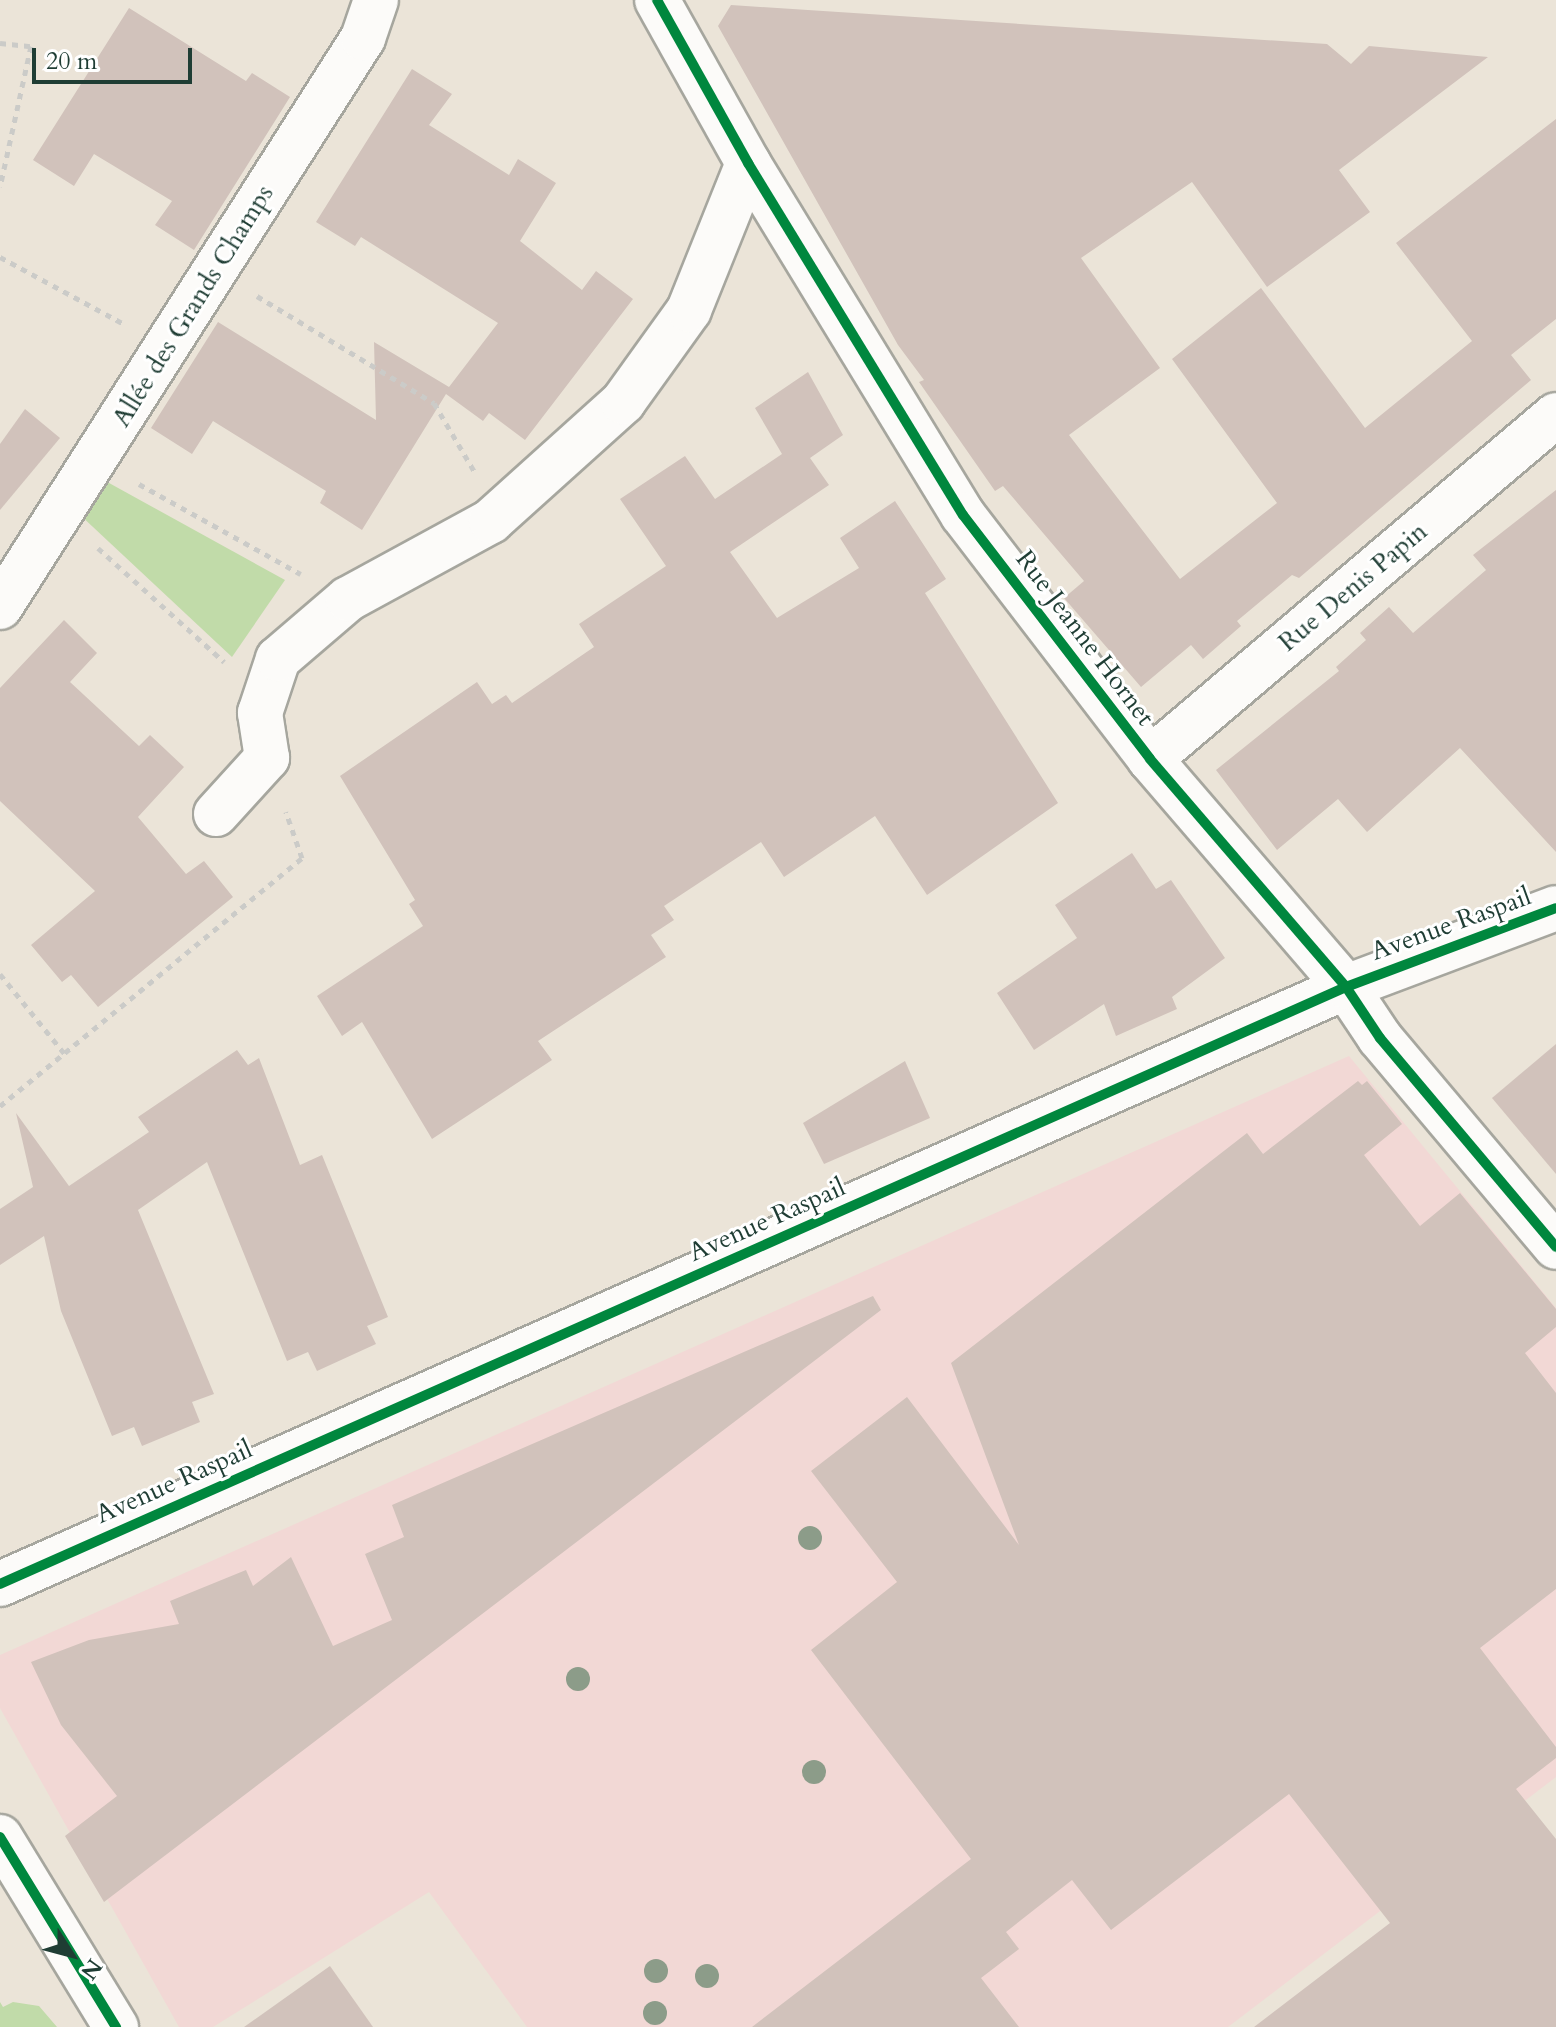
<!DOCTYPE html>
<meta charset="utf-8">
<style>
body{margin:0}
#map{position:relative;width:1556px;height:2027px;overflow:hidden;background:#ebe4d8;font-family:Cardo,serif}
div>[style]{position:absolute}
.built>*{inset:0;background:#f2d8d5}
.green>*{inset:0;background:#c1dba9}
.building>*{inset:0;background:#d1c2bb}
.path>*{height:5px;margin-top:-2.5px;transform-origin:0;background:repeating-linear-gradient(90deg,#cbcbc8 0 6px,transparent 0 12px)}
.roads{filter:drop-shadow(2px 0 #a6a69e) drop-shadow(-2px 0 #a6a69e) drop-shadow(0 2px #a6a69e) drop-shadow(0 -2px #a6a69e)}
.minor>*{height:44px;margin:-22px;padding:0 22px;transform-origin:22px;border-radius:22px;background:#fcfbf9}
.secondary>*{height:44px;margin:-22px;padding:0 22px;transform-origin:22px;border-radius:22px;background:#fcfbf9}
.cycleway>*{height:10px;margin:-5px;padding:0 5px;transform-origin:5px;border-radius:5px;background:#00873e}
.trees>*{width:24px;height:24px;margin:-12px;border-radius:50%;background:#8c9c89}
span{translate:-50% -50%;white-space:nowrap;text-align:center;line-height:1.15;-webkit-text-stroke:6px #fff;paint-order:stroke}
.street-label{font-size:26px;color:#1f3d34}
.north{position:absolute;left:32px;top:1915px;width:80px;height:80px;-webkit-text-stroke:6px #fff;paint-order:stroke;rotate:126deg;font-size:22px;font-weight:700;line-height:32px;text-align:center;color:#1f3d34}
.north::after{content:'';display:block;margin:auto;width:28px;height:36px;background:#1f3d34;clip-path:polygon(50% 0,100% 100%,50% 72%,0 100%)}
.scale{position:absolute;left:32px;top:48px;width:160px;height:36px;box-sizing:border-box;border:4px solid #1f3d34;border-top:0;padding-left:10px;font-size:24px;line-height:28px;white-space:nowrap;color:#1f3d34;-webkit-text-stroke:6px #fff;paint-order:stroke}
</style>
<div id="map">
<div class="built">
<div style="clip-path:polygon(1349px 1056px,1556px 1308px,1556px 1777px,1228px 2027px,527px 2027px,429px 1892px,213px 2027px,179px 2027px,0 1708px,0 1655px)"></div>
</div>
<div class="green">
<div style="clip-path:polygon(100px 478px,285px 580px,232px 657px,78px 513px)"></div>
<div style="clip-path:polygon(0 2002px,3px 2007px,13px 2002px,39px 2006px,57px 2027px,0 2027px)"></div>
</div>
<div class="building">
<div style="clip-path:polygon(731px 5px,1327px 44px,1351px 64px,1369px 46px,1488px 57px,1339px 170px,1370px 212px,1267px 287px,1192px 182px,1081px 258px,1160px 368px,1069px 435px,1180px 579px,1277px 503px,1172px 359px,1261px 288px,1365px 428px,1472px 341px,1396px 243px,1556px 119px,1556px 319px,1511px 355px,1531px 380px,1299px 578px,1292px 575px,1237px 621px,1241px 626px,1203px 659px,1191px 645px,1141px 687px,1064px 598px,1084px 581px,1003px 486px,995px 491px,919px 382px,924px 380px,898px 345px,718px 26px)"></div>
<div style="clip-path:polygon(129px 8px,246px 81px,252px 73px,290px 97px,194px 250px,155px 225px,172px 201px,94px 154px,74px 186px,33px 160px)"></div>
<div style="clip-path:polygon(412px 69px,452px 94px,429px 125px,509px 175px,518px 159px,556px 183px,520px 241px,582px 290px,596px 271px,633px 299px,525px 440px,489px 413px,483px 421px,446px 394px,362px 530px,320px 503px,326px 491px,213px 421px,192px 454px,151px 428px,218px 322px,376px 420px,374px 342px,449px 387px,498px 323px,361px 237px,355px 246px,316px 222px)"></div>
<div style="clip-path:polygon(808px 372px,843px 435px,810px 458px,829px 485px,730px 552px,777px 618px,859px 568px,840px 538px,895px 501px,946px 579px,925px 593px,1058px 803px,927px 895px,875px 816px,784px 877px,761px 842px,664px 906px,674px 920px,651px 935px,666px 957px,538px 1041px,552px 1060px,432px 1139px,362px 1022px,342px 1036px,317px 996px,423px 926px,409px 904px,415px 900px,340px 776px,477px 682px,492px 704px,506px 695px,512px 703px,594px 647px,579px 624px,666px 566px,620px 499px,685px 456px,715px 499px,782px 454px,755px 408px)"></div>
<div style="clip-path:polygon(25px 409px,60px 438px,0 510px,0 444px)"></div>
<div style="clip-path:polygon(1556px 490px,1556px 852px,1460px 748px,1367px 832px,1338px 799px,1277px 850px,1216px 770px,1339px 671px,1336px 667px,1366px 640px,1360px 633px,1389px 607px,1413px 633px,1486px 570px,1473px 555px)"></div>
<div style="clip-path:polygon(64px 620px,97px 653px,70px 682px,139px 746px,150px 735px,184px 767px,138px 817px,186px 874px,204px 861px,233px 897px,98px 1007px,71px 975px,62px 982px,31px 945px,95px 891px,0 801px,0 688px)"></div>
<div style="clip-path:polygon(1132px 853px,1156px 889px,1171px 880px,1225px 958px,1172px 997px,1177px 1009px,1116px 1036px,1104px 1004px,1034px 1050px,997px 993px,1077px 938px,1055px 905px)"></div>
<div style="clip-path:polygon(1556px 1044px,1556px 1174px,1492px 1098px)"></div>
<div style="clip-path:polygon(237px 1050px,248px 1065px,259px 1058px,300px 1165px,322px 1155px,388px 1317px,367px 1326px,376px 1344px,317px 1371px,308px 1352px,287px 1361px,207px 1162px,138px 1210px,214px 1394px,192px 1402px,200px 1422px,142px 1446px,134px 1427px,112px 1436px,61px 1311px,44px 1236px,0 1265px,0 1209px,33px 1187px,16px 1113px,69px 1186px,149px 1132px,138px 1117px)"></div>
<div style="clip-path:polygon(905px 1061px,930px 1118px,824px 1164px,803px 1123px)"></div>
<div style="clip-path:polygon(1358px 1081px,1362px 1085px,1367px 1081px,1402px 1124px,1364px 1155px,1420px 1226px,1460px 1193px,1556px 1309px,1556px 1327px,1525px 1353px,1556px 1393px,1556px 1589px,1480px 1648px,1556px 1747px,1556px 1758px,1516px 1789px,1556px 1839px,1556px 2027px,1254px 2027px,1390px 1923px,1289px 1794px,1111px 1930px,1072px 1880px,1006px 1932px,1019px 1949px,981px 1978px,1019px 2027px,752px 2027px,971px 1859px,811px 1650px,897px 1582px,811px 1471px,907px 1397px,1019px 1545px,951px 1363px,1247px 1133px,1263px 1154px)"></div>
<div style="clip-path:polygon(873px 1296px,881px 1310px,104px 1902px,65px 1836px,117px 1796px,61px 1725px,31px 1662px,89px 1640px,179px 1624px,170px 1601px,246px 1570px,253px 1586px,291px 1557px,333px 1646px,392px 1620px,365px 1554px,404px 1537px,392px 1505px)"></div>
<div style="clip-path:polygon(330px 1966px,373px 2027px,244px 2027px)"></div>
</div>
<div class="path">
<div style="left:0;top:43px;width:31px;rotate:6deg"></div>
<div style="left:31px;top:46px;width:144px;rotate:102.4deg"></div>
<div style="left:0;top:257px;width:141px;rotate:28.4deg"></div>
<div style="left:257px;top:296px;width:207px;rotate:31.2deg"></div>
<div style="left:434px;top:403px;width:79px;rotate:59.5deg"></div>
<div style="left:139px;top:484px;width:185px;rotate:29.1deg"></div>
<div style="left:98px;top:548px;width:170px;rotate:42.1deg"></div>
<div style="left:0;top:974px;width:102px;rotate:51deg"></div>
<div style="left:0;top:1106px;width:391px;rotate:-39.4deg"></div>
<div style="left:302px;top:858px;width:49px;rotate:-109.2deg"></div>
</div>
<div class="roads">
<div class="minor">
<div style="left:657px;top:0;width:187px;rotate:60.8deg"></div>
<div style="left:748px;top:163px;width:412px;rotate:58.6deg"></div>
<div style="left:963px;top:515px;width:307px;rotate:52.5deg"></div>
<div style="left:1150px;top:759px;width:301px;rotate:49.3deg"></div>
<div style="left:1346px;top:987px;width:61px;rotate:56.3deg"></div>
<div style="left:1380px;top:1038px;width:273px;rotate:49.9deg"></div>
<div style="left:0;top:607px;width:675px;rotate:-57.46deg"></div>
<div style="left:363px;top:38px;width:40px;rotate:-71.1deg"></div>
<div style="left:1150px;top:759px;width:532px;rotate:-40.27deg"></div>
<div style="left:216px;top:814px;width:76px;rotate:-47.7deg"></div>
<div style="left:267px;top:758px;width:46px;rotate:-98.8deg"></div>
<div style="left:260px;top:713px;width:57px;rotate:-71.6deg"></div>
<div style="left:278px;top:659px;width:92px;rotate:-40.6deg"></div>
<div style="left:348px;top:599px;width:163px;rotate:-28.6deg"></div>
<div style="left:491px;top:521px;width:178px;rotate:-42deg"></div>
<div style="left:623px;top:402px;width:113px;rotate:-54.3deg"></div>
<div style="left:689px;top:310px;width:158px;rotate:-68.1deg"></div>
<div style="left:0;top:1837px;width:223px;rotate:58.6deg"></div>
</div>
<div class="secondary">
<div style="left:0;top:1584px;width:1472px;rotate:-23.92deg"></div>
<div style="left:1346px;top:987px;width:224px;rotate:-20.6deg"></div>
</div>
</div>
<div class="cycleway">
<div style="left:657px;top:0;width:187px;rotate:60.8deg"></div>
<div style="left:748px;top:163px;width:412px;rotate:58.6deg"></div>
<div style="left:963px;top:515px;width:307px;rotate:52.5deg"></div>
<div style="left:1150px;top:759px;width:301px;rotate:49.3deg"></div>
<div style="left:1346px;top:987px;width:61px;rotate:56.3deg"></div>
<div style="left:1380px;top:1038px;width:273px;rotate:49.9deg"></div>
<div style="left:0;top:1584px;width:1472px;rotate:-23.92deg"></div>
<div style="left:1346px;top:987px;width:224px;rotate:-20.6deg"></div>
<div style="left:0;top:1837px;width:223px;rotate:58.6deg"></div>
</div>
<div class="trees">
<div style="left:810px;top:1538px"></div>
<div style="left:578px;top:1679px"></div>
<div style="left:814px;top:1772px"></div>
<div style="left:656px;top:1971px"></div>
<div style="left:707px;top:1976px"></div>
<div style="left:655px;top:2013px"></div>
</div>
<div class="street-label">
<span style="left:193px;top:306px;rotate:-58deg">Allée des Grands Champs</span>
<span style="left:1353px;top:587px;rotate:-40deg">Rue Denis Papin</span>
<span style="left:1085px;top:638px;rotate:53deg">Rue Jeanne Hornet</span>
<span style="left:1451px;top:924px;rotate:-20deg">Avenue Raspail</span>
<span style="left:767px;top:1220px;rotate:-24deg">Avenue Raspail</span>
<span style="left:174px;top:1482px;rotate:-24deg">Avenue Raspail</span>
</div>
<div class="north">N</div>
<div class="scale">20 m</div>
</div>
